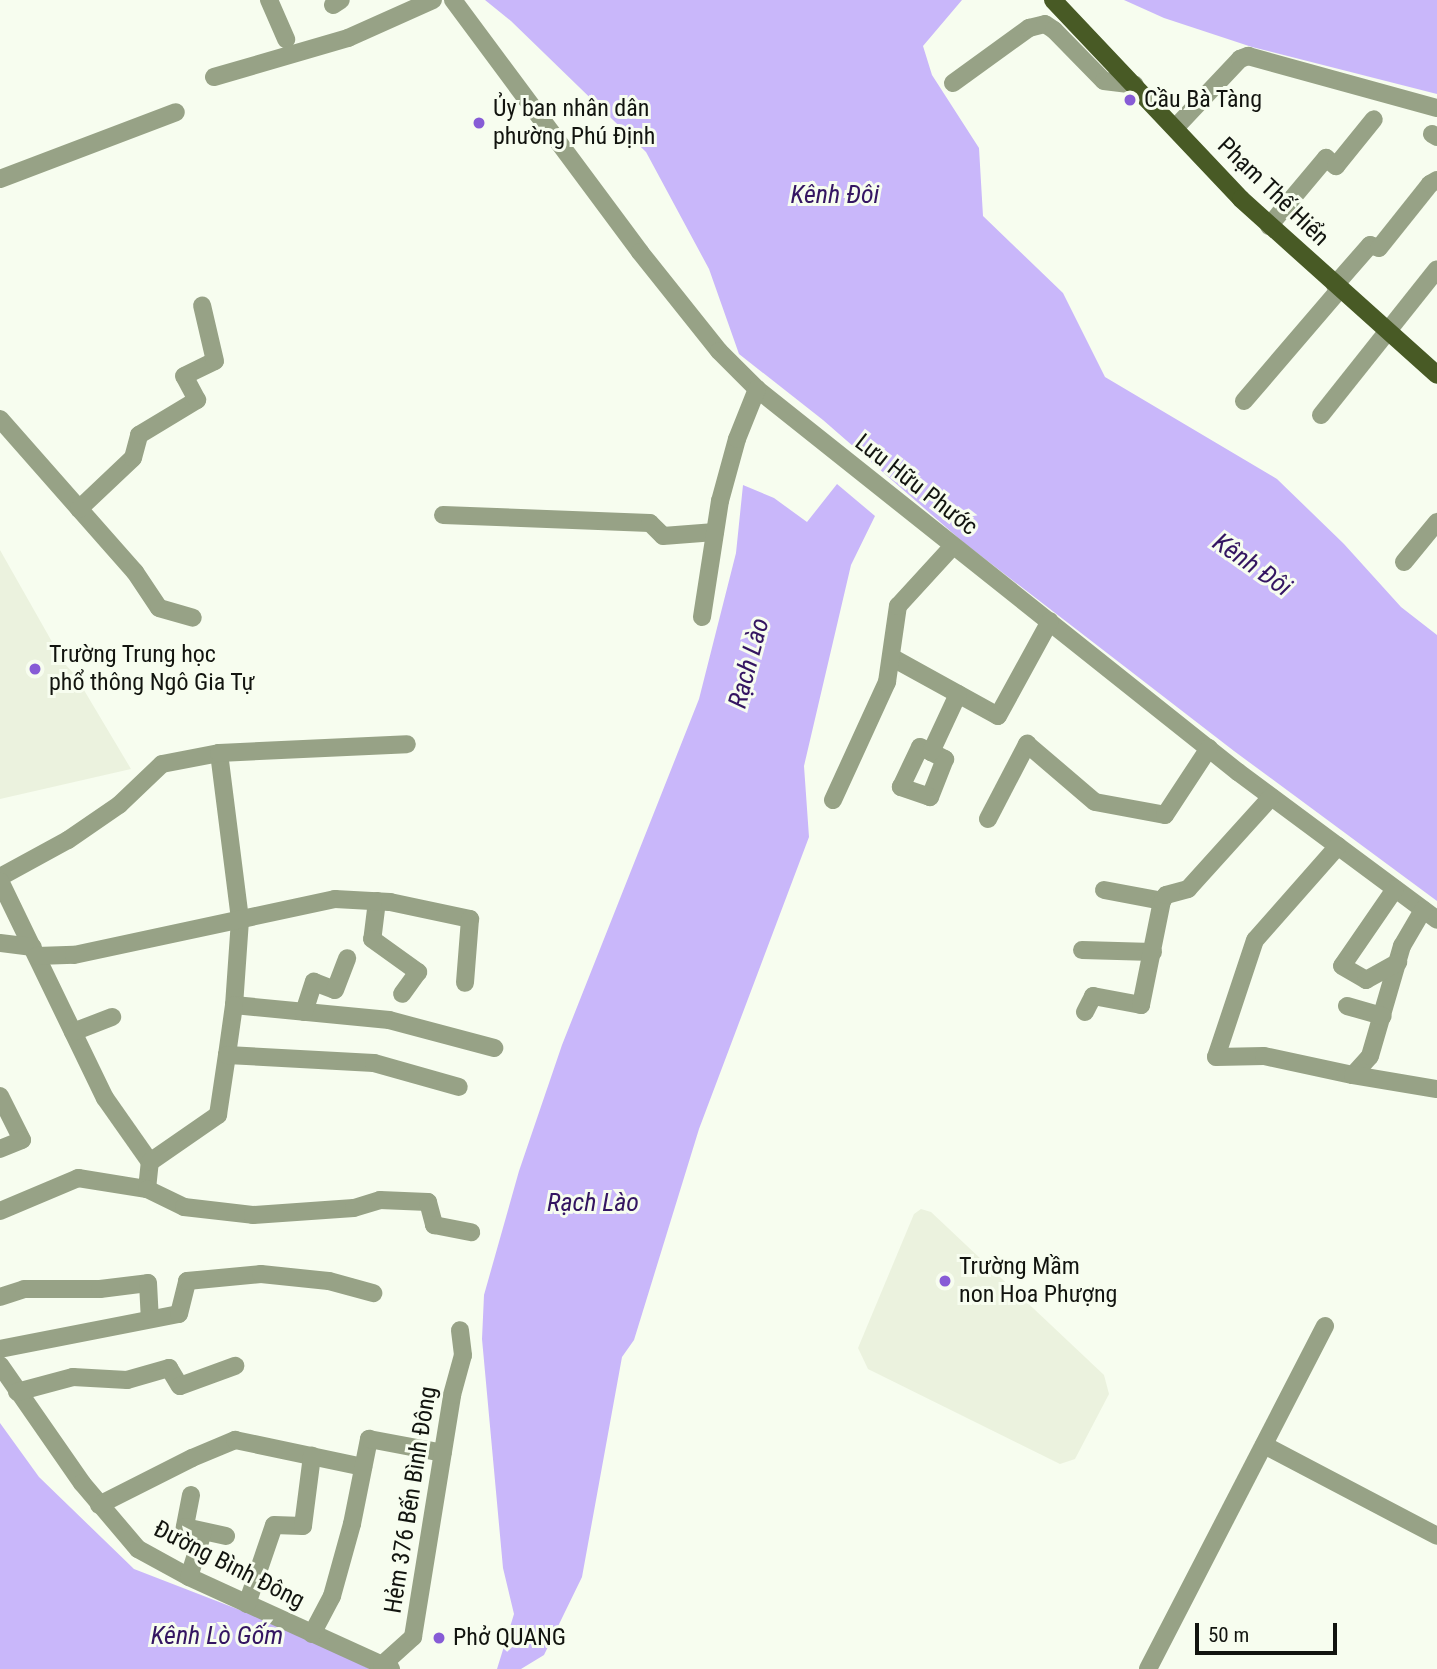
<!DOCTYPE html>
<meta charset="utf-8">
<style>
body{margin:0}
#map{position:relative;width:1437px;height:1669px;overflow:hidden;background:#f7fdef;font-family:"Roboto Condensed",sans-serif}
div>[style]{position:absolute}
.built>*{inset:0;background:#ebf2de}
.water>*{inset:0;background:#c9b7fa}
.minor>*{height:18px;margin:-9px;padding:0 9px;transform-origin:9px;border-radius:9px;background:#97a286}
.major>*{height:18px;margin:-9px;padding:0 9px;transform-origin:9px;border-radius:9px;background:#485a25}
.dots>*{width:19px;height:19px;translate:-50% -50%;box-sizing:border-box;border:4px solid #f7fdef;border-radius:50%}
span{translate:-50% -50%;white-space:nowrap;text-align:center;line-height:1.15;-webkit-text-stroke:6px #f7fdef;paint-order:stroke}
.poi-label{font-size:24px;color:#12140f}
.left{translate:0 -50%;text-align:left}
.street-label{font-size:24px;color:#12140f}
.water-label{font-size:26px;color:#341561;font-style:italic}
.scale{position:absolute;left:1195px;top:1623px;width:142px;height:32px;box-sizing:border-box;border:4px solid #12140f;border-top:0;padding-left:9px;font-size:21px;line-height:24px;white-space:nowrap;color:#12140f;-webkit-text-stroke:5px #f7fdef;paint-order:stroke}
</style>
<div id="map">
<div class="built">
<div style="clip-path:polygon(0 550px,64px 663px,75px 675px,131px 769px,0 799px)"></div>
<div style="clip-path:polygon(921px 1209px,931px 1212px,1104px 1375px,1109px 1394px,1075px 1459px,1060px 1464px,868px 1369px,858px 1348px,914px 1214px)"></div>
</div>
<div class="water">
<div style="clip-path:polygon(485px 0,962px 0,923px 46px,932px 75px,979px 148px,983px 216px,1063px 293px,1105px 377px,1277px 479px,1344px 544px,1401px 607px,1437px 635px,1437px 901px,1234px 751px,963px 542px,823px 420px,739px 354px,709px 269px,646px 152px,511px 21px)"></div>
<div style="clip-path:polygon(1124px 0,1437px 0,1437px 94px,1252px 47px,1164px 18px)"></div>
<div style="clip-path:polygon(837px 484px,875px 516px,851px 565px,804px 766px,809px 837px,699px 1129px,634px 1340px,622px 1357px,582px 1577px,544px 1655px,521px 1669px,497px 1669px,514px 1614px,503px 1568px,482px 1339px,484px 1295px,519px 1171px,562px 1045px,699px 699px,736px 553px,743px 485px,774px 498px,807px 522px)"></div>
<div style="clip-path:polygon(0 1423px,39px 1477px,134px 1569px,281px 1626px,370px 1669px,0 1669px)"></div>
</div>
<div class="minor">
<div style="left:269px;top:0;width:43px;rotate:66.4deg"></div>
<div style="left:453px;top:0;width:314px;rotate:53.4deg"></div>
<div style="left:640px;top:252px;width:127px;rotate:51.4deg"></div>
<div style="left:719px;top:351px;width:54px;rotate:45deg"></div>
<div style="left:757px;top:389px;width:615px;rotate:38.53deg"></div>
<div style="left:1238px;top:772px;width:248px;rotate:36.6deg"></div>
<div style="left:333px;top:5px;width:9px;rotate:-32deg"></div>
<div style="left:214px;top:77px;width:140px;rotate:-16.2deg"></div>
<div style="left:348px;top:38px;width:93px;rotate:-24.1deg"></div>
<div style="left:953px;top:83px;width:94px;rotate:-35.9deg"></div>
<div style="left:1029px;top:28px;width:16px;rotate:-14deg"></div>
<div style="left:1045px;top:24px;width:11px;rotate:34deg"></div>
<div style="left:1054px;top:30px;width:71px;rotate:45.6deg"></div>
<div style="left:1104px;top:81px;width:31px;rotate:7deg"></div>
<div style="left:1175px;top:128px;width:95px;rotate:-46.7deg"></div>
<div style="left:1240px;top:59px;width:9px;rotate:-21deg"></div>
<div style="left:1248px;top:56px;width:196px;rotate:15.4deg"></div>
<div style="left:1432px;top:134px;width:6px;rotate:31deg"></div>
<div style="left:0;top:179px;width:188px;rotate:-20.8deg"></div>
<div style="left:1269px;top:226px;width:89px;rotate:-50deg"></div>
<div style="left:1326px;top:158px;width:13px;rotate:39deg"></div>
<div style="left:1336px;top:166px;width:60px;rotate:-51deg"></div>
<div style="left:1335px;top:285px;width:53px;rotate:-48.8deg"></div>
<div style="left:1370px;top:245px;width:9px;rotate:18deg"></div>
<div style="left:1379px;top:248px;width:82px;rotate:-51.4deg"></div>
<div style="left:1430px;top:184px;width:8px;rotate:-30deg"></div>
<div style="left:1244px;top:401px;width:148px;rotate:-49.4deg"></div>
<div style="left:1321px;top:415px;width:186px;rotate:-51.5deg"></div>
<div style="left:0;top:419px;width:204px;rotate:48.6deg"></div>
<div style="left:135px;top:572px;width:43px;rotate:56.3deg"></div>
<div style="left:159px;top:608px;width:35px;rotate:16deg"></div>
<div style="left:79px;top:509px;width:74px;rotate:-43.4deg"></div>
<div style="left:133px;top:458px;width:24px;rotate:-75deg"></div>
<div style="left:139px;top:435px;width:68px;rotate:-31.1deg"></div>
<div style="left:197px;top:400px;width:27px;rotate:-118deg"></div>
<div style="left:184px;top:376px;width:34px;rotate:-26deg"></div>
<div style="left:215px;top:361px;width:57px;rotate:-103.1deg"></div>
<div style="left:443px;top:515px;width:207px;rotate:2.2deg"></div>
<div style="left:650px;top:523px;width:18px;rotate:45deg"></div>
<div style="left:663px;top:536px;width:52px;rotate:-4.4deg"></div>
<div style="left:1404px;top:562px;width:52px;rotate:-50.5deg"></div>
<div style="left:702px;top:617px;width:117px;rotate:-81.2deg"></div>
<div style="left:720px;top:501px;width:64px;rotate:-74.7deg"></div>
<div style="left:737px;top:439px;width:54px;rotate:-68.2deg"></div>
<div style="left:891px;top:657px;width:122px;rotate:28.9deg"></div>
<div style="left:998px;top:716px;width:108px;rotate:-61.3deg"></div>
<div style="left:931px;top:752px;width:16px;rotate:27deg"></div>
<div style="left:945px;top:759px;width:41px;rotate:111.5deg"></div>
<div style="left:930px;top:797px;width:31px;rotate:-161deg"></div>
<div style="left:901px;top:787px;width:44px;rotate:-64.6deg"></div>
<div style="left:920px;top:747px;width:12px;rotate:24deg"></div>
<div style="left:931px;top:752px;width:64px;rotate:-65deg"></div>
<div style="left:219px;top:753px;width:168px;rotate:82.8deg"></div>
<div style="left:240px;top:920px;width:85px;rotate:94deg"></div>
<div style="left:234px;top:1005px;width:156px;rotate:5.5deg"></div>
<div style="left:389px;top:1020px;width:109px;rotate:14.9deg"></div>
<div style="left:833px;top:800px;width:130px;rotate:-65.4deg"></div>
<div style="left:887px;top:682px;width:77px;rotate:-81.8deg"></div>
<div style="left:898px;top:606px;width:81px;rotate:-47.5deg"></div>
<div style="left:988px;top:819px;width:85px;rotate:-62.5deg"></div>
<div style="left:1027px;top:744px;width:89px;rotate:40.5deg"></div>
<div style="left:1095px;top:802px;width:71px;rotate:10.5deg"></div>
<div style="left:1165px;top:815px;width:80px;rotate:-56.7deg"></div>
<div style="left:1338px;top:846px;width:125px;rotate:131.4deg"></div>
<div style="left:1255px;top:940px;width:123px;rotate:108.4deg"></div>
<div style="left:1216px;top:1057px;width:48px;rotate:-1.2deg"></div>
<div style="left:1264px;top:1056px;width:91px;rotate:12.1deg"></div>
<div style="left:1353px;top:1075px;width:25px;rotate:-48deg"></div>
<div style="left:1370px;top:1056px;width:115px;rotate:-73.8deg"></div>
<div style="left:1402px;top:946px;width:42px;rotate:-59.7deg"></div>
<div style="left:0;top:877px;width:77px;rotate:-28.6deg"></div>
<div style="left:68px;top:840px;width:62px;rotate:-34.5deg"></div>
<div style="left:119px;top:805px;width:59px;rotate:-43.6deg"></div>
<div style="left:162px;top:764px;width:58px;rotate:-10.9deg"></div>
<div style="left:219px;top:753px;width:188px;rotate:-2.7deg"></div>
<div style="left:0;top:881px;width:241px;rotate:64.2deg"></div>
<div style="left:105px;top:1098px;width:78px;rotate:54.9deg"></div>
<div style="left:1395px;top:889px;width:93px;rotate:124.5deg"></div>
<div style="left:1342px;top:966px;width:28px;rotate:30deg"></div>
<div style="left:1366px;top:980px;width:37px;rotate:-29deg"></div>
<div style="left:1104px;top:890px;width:59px;rotate:10.7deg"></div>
<div style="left:377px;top:901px;width:38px;rotate:97deg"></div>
<div style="left:372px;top:939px;width:57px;rotate:35.7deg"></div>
<div style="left:418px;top:972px;width:27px;rotate:126deg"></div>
<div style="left:0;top:943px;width:33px;rotate:7deg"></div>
<div style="left:1082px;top:950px;width:71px;rotate:1.6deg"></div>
<div style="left:37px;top:956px;width:37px;rotate:-2deg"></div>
<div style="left:74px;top:955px;width:267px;rotate:-12.1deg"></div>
<div style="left:335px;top:899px;width:55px;rotate:3.1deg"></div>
<div style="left:390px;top:902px;width:82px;rotate:12deg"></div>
<div style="left:470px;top:919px;width:64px;rotate:94.5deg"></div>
<div style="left:1347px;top:1006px;width:37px;rotate:16deg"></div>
<div style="left:304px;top:1012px;width:32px;rotate:-72deg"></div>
<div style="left:314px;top:982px;width:22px;rotate:21deg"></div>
<div style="left:335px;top:990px;width:34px;rotate:-69deg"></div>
<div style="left:1085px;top:1012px;width:18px;rotate:-63deg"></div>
<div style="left:1093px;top:996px;width:49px;rotate:10.6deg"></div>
<div style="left:1141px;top:1005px;width:106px;rotate:-78.6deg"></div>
<div style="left:1162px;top:901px;width:7px;rotate:-56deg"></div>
<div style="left:1166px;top:895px;width:23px;rotate:-15deg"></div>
<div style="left:1188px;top:889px;width:124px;rotate:-47.9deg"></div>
<div style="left:73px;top:1032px;width:42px;rotate:-21deg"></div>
<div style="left:227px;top:1055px;width:50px;rotate:-82deg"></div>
<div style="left:1353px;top:1075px;width:85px;rotate:9.5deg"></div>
<div style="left:0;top:1096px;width:49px;rotate:63.4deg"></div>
<div style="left:22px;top:1140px;width:24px;rotate:158deg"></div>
<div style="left:147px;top:1189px;width:27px;rotate:-84deg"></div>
<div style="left:150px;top:1162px;width:83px;rotate:-34.7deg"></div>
<div style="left:218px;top:1115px;width:61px;rotate:-81.5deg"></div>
<div style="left:227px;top:1055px;width:147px;rotate:3.1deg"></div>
<div style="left:374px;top:1063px;width:88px;rotate:15.8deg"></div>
<div style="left:0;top:1211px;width:85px;rotate:-22.9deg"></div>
<div style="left:78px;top:1178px;width:70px;rotate:9.1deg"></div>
<div style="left:147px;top:1189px;width:41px;rotate:25.9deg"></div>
<div style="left:184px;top:1207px;width:69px;rotate:6.6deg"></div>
<div style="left:253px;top:1215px;width:101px;rotate:-4deg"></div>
<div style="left:354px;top:1208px;width:27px;rotate:-17deg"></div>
<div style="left:380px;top:1200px;width:48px;rotate:2.4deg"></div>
<div style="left:428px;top:1202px;width:24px;rotate:75deg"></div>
<div style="left:434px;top:1225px;width:38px;rotate:11deg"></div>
<div style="left:0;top:1297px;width:25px;rotate:-18deg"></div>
<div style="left:24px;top:1289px;width:76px"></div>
<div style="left:100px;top:1289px;width:48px;rotate:-7.1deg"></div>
<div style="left:148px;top:1283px;width:35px;rotate:87deg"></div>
<div style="left:0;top:1349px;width:182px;rotate:-11.1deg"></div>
<div style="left:179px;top:1314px;width:34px;rotate:-76deg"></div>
<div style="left:187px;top:1281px;width:74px;rotate:-5.4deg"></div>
<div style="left:261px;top:1274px;width:68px;rotate:5.9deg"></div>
<div style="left:329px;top:1281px;width:46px;rotate:15.3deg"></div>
<div style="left:0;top:1365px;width:144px;rotate:55.2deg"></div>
<div style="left:82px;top:1483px;width:87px;rotate:49.7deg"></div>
<div style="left:138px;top:1549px;width:58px;rotate:28.8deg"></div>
<div style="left:189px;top:1577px;width:222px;rotate:24.5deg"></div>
<div style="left:17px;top:1392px;width:58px;rotate:-15deg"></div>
<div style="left:73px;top:1377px;width:54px;rotate:3.2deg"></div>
<div style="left:127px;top:1380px;width:44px;rotate:-15.9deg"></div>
<div style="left:169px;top:1368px;width:21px;rotate:59deg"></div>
<div style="left:180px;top:1386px;width:59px;rotate:-20deg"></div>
<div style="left:1264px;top:1445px;width:195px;rotate:27.7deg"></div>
<div style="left:191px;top:1495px;width:33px;rotate:101deg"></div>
<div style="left:185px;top:1527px;width:42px;rotate:12.4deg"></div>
<div style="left:99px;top:1505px;width:104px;rotate:-26.8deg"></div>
<div style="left:192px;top:1458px;width:47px;rotate:-22.7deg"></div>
<div style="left:235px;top:1440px;width:131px;rotate:11.9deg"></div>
<div style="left:189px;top:1577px;width:47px;rotate:-72.7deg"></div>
<div style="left:247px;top:1604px;width:83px;rotate:-71.1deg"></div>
<div style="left:274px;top:1525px;width:29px;rotate:2deg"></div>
<div style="left:303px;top:1526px;width:71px;rotate:-82.7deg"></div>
<div style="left:312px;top:1634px;width:43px;rotate:-62.2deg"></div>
<div style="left:332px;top:1596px;width:75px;rotate:-74.5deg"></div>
<div style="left:352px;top:1524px;width:87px;rotate:-78.7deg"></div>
<div style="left:369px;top:1439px;width:75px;rotate:10.7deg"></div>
<div style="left:382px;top:1665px;width:42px;rotate:-42.1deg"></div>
<div style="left:413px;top:1637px;width:245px;rotate:-80.8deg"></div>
<div style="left:452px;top:1395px;width:41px;rotate:-74.6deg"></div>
<div style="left:463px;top:1355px;width:25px;rotate:-97deg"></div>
<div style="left:1148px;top:1669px;width:386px;rotate:-62.7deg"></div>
</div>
<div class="major">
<div style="left:1053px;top:0;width:274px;rotate:46.6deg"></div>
<div style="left:1241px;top:199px;width:263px;rotate:41.9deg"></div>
</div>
<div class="dots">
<div style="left:1130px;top:100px;background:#875cd6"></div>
<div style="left:479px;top:123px;background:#875cd6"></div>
<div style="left:35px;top:669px;background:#875cd6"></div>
<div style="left:945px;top:1281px;background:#875cd6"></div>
<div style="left:439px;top:1638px;background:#875cd6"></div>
</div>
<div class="poi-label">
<span class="left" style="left:1144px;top:100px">Cầu Bà Tàng</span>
<span class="left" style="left:493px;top:123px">Ủy ban nhân dân<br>phường Phú Định</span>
<span class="left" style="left:49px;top:669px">Trường Trung học<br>phổ thông Ngô Gia Tự</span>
<span class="left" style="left:959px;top:1281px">Trường Mầm<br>non Hoa Phượng</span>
<span class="left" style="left:453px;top:1638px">Phở QUANG</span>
</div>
<div class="street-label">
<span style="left:1273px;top:192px;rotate:44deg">Phạm Thế Hiển</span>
<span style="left:916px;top:485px;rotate:38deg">Lưu Hữu Phước</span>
<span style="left:411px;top:1500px;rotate:-81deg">Hẻm 376 Bến Bình Đông</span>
<span style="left:229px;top:1565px;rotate:27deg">Đường Bình Đông</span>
</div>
<div class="water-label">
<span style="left:835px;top:195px">Kênh Đôi</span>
<span style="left:1252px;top:565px;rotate:35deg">Kênh Đôi</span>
<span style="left:749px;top:663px;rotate:-75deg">Rạch Lào</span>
<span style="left:593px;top:1203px">Rạch Lào</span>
<span style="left:217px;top:1636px">Kênh Lò Gốm</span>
</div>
<div class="scale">50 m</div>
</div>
